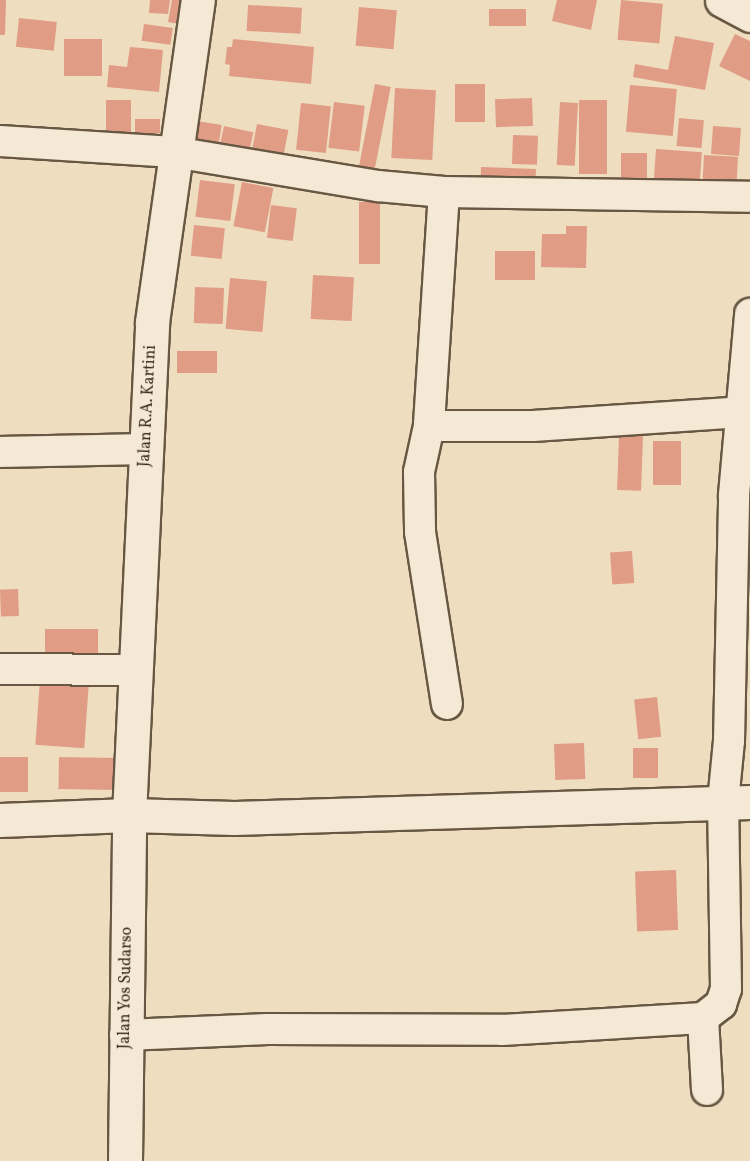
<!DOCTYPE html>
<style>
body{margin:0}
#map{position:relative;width:750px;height:1161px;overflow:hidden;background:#efddc0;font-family:Vollkorn,serif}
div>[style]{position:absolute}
.building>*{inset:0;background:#e09c85;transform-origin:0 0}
.roads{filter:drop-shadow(2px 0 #685843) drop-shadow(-2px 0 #685843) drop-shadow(0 2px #685843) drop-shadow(0 -2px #685843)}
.minor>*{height:30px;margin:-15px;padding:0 15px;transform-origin:15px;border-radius:15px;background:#f5e9d6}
.tertiary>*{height:33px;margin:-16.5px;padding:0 16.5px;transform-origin:16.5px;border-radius:16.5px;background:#f5e9d6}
.secondary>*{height:33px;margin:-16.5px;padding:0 16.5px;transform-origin:16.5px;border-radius:16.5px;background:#f5e9d6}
span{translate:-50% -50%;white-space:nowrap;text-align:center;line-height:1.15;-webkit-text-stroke:4.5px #f5e9d6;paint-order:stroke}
.street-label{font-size:16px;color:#3b2c19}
</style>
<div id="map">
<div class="building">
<div style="clip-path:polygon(0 0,6px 0,5px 35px,0 35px)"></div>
<div style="clip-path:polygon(150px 0,170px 0,168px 14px,149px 13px)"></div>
<div style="clip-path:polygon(172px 0,195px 0,190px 26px,168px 22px)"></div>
<div style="clip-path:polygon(557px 0,597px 0,591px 30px,552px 21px)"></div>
<div style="left:621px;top:0;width:42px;height:40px;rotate:5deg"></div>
<div style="left:248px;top:5px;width:54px;height:26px;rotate:3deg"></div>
<div style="left:359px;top:7px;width:38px;height:39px;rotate:5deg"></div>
<div style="left:489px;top:9px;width:37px;height:17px"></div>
<div style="left:19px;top:18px;width:38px;height:29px;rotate:6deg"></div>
<div style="left:144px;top:24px;width:29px;height:17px;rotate:8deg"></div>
<div style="clip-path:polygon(735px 34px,750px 41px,750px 81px,719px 66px)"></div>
<div style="clip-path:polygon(675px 36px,714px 43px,705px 90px,633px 77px,635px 64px,668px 70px)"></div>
<div style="left:64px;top:39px;width:38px;height:37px"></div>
<div style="clip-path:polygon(233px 39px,314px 47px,311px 84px,229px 76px,230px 65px,225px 64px,227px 47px,232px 47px)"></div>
<div style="clip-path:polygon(130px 47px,163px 50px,159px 92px,107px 87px,109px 65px,127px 67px)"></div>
<div style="left:375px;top:84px;width:16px;height:95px;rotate:11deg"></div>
<div style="left:455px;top:84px;width:30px;height:38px"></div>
<div style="left:630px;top:85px;width:47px;height:47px;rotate:5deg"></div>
<div style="left:395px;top:88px;width:41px;height:70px;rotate:3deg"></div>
<div style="left:532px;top:98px;width:28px;height:37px;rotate:88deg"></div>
<div style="left:106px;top:100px;width:25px;height:44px"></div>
<div style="left:579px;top:100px;width:28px;height:74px"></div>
<div style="left:334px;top:102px;width:31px;height:46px;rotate:7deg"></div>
<div style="left:560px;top:102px;width:18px;height:63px;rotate:3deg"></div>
<div style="left:301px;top:103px;width:30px;height:47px;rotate:6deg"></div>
<div style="left:679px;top:118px;width:25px;height:28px;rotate:5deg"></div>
<div style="left:135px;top:119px;width:25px;height:14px"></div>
<div style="left:197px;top:121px;width:25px;height:33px;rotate:9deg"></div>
<div style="left:257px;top:124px;width:32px;height:40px;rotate:11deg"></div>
<div style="left:224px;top:126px;width:30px;height:33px;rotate:12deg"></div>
<div style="left:713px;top:126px;width:28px;height:28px;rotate:4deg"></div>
<div style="left:513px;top:135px;width:25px;height:29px;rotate:2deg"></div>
<div style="left:656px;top:149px;width:46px;height:42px;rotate:4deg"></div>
<div style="left:621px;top:153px;width:26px;height:36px"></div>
<div style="left:704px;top:155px;width:34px;height:38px;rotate:3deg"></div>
<div style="left:481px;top:167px;width:55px;height:22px;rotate:2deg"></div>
<div style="left:200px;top:180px;width:35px;height:37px;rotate:7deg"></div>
<div style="left:242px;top:182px;width:32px;height:45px;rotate:11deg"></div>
<div style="left:359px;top:202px;width:21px;height:62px"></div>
<div style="left:271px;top:205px;width:26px;height:33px;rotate:7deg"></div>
<div style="left:194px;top:225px;width:31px;height:31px;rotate:6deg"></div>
<div style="clip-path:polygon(566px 226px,587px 226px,586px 268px,541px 267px,542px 234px,566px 234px)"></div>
<div style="left:495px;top:251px;width:40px;height:29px"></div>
<div style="left:313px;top:275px;width:41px;height:44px;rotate:3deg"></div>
<div style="left:230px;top:278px;width:37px;height:51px;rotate:5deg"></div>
<div style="left:195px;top:287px;width:29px;height:36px;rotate:2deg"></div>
<div style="left:177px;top:351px;width:40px;height:22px"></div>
<div style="left:619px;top:435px;width:24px;height:55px;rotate:2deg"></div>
<div style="left:653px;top:441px;width:28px;height:44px"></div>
<div style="left:632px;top:551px;width:32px;height:22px;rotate:86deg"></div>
<div style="left:18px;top:589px;width:27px;height:18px;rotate:88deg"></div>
<div style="left:98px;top:629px;width:25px;height:53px;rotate:90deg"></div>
<div style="left:40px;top:679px;width:49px;height:66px;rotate:4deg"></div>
<div style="left:657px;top:697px;width:40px;height:23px;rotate:84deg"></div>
<div style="left:584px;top:743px;width:36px;height:30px;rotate:88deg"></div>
<div style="left:633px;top:748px;width:25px;height:30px"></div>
<div style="left:0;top:757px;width:28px;height:35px"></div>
<div style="left:59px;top:757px;width:58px;height:32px;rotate:1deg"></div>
<div style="left:676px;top:870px;width:60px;height:41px;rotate:88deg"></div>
</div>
<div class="roads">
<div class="minor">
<div style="left:0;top:141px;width:174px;rotate:3.6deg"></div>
<div style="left:174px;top:152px;width:207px;rotate:9.5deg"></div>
<div style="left:378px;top:186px;width:66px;rotate:5.2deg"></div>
<div style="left:444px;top:192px;width:306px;rotate:0.9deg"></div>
<div style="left:444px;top:192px;width:234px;rotate:93.7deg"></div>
<div style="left:429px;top:426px;width:47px;rotate:102.3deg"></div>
<div style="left:419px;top:472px;width:60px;rotate:89deg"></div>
<div style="left:420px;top:532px;width:174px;rotate:81.1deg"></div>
<div style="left:429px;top:426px;width:104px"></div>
<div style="left:533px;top:426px;width:209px;rotate:-3.8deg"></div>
<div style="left:0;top:452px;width:145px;rotate:-1.2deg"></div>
<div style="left:0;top:669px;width:134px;rotate:0.4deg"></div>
<div style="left:703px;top:1018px;width:72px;rotate:86.8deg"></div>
<div style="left:125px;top:1035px;width:143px;rotate:-2.4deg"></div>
<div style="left:268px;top:1029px;width:234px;rotate:0.2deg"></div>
<div style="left:502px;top:1030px;width:201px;rotate:-3.4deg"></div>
<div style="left:703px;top:1018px;width:23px;rotate:-38deg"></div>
<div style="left:721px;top:1004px;width:16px;rotate:-72deg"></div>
<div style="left:726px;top:989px;width:187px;rotate:-90.9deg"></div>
<div style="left:723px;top:802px;width:61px;rotate:-84.4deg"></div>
<div style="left:729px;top:741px;width:246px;rotate:-88.8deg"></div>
<div style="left:734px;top:495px;width:182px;rotate:-84.9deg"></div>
</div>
<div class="tertiary">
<div style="left:0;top:820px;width:129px;rotate:-2.2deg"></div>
<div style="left:129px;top:815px;width:105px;rotate:1.6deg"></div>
<div style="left:234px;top:818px;width:516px;rotate:-1.78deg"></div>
<div style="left:125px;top:1161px;width:346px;rotate:-89.3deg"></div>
<div style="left:129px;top:815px;width:494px;rotate:-87.3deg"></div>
<div style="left:152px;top:322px;width:325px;rotate:-81.9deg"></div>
</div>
<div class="secondary">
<div style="left:722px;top:0;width:32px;rotate:28deg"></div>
</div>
</div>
<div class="street-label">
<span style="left:148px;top:406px;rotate:-87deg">Jalan R.A. Kartini</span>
<span style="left:126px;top:988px;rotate:-89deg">Jalan Yos Sudarso</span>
</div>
</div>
